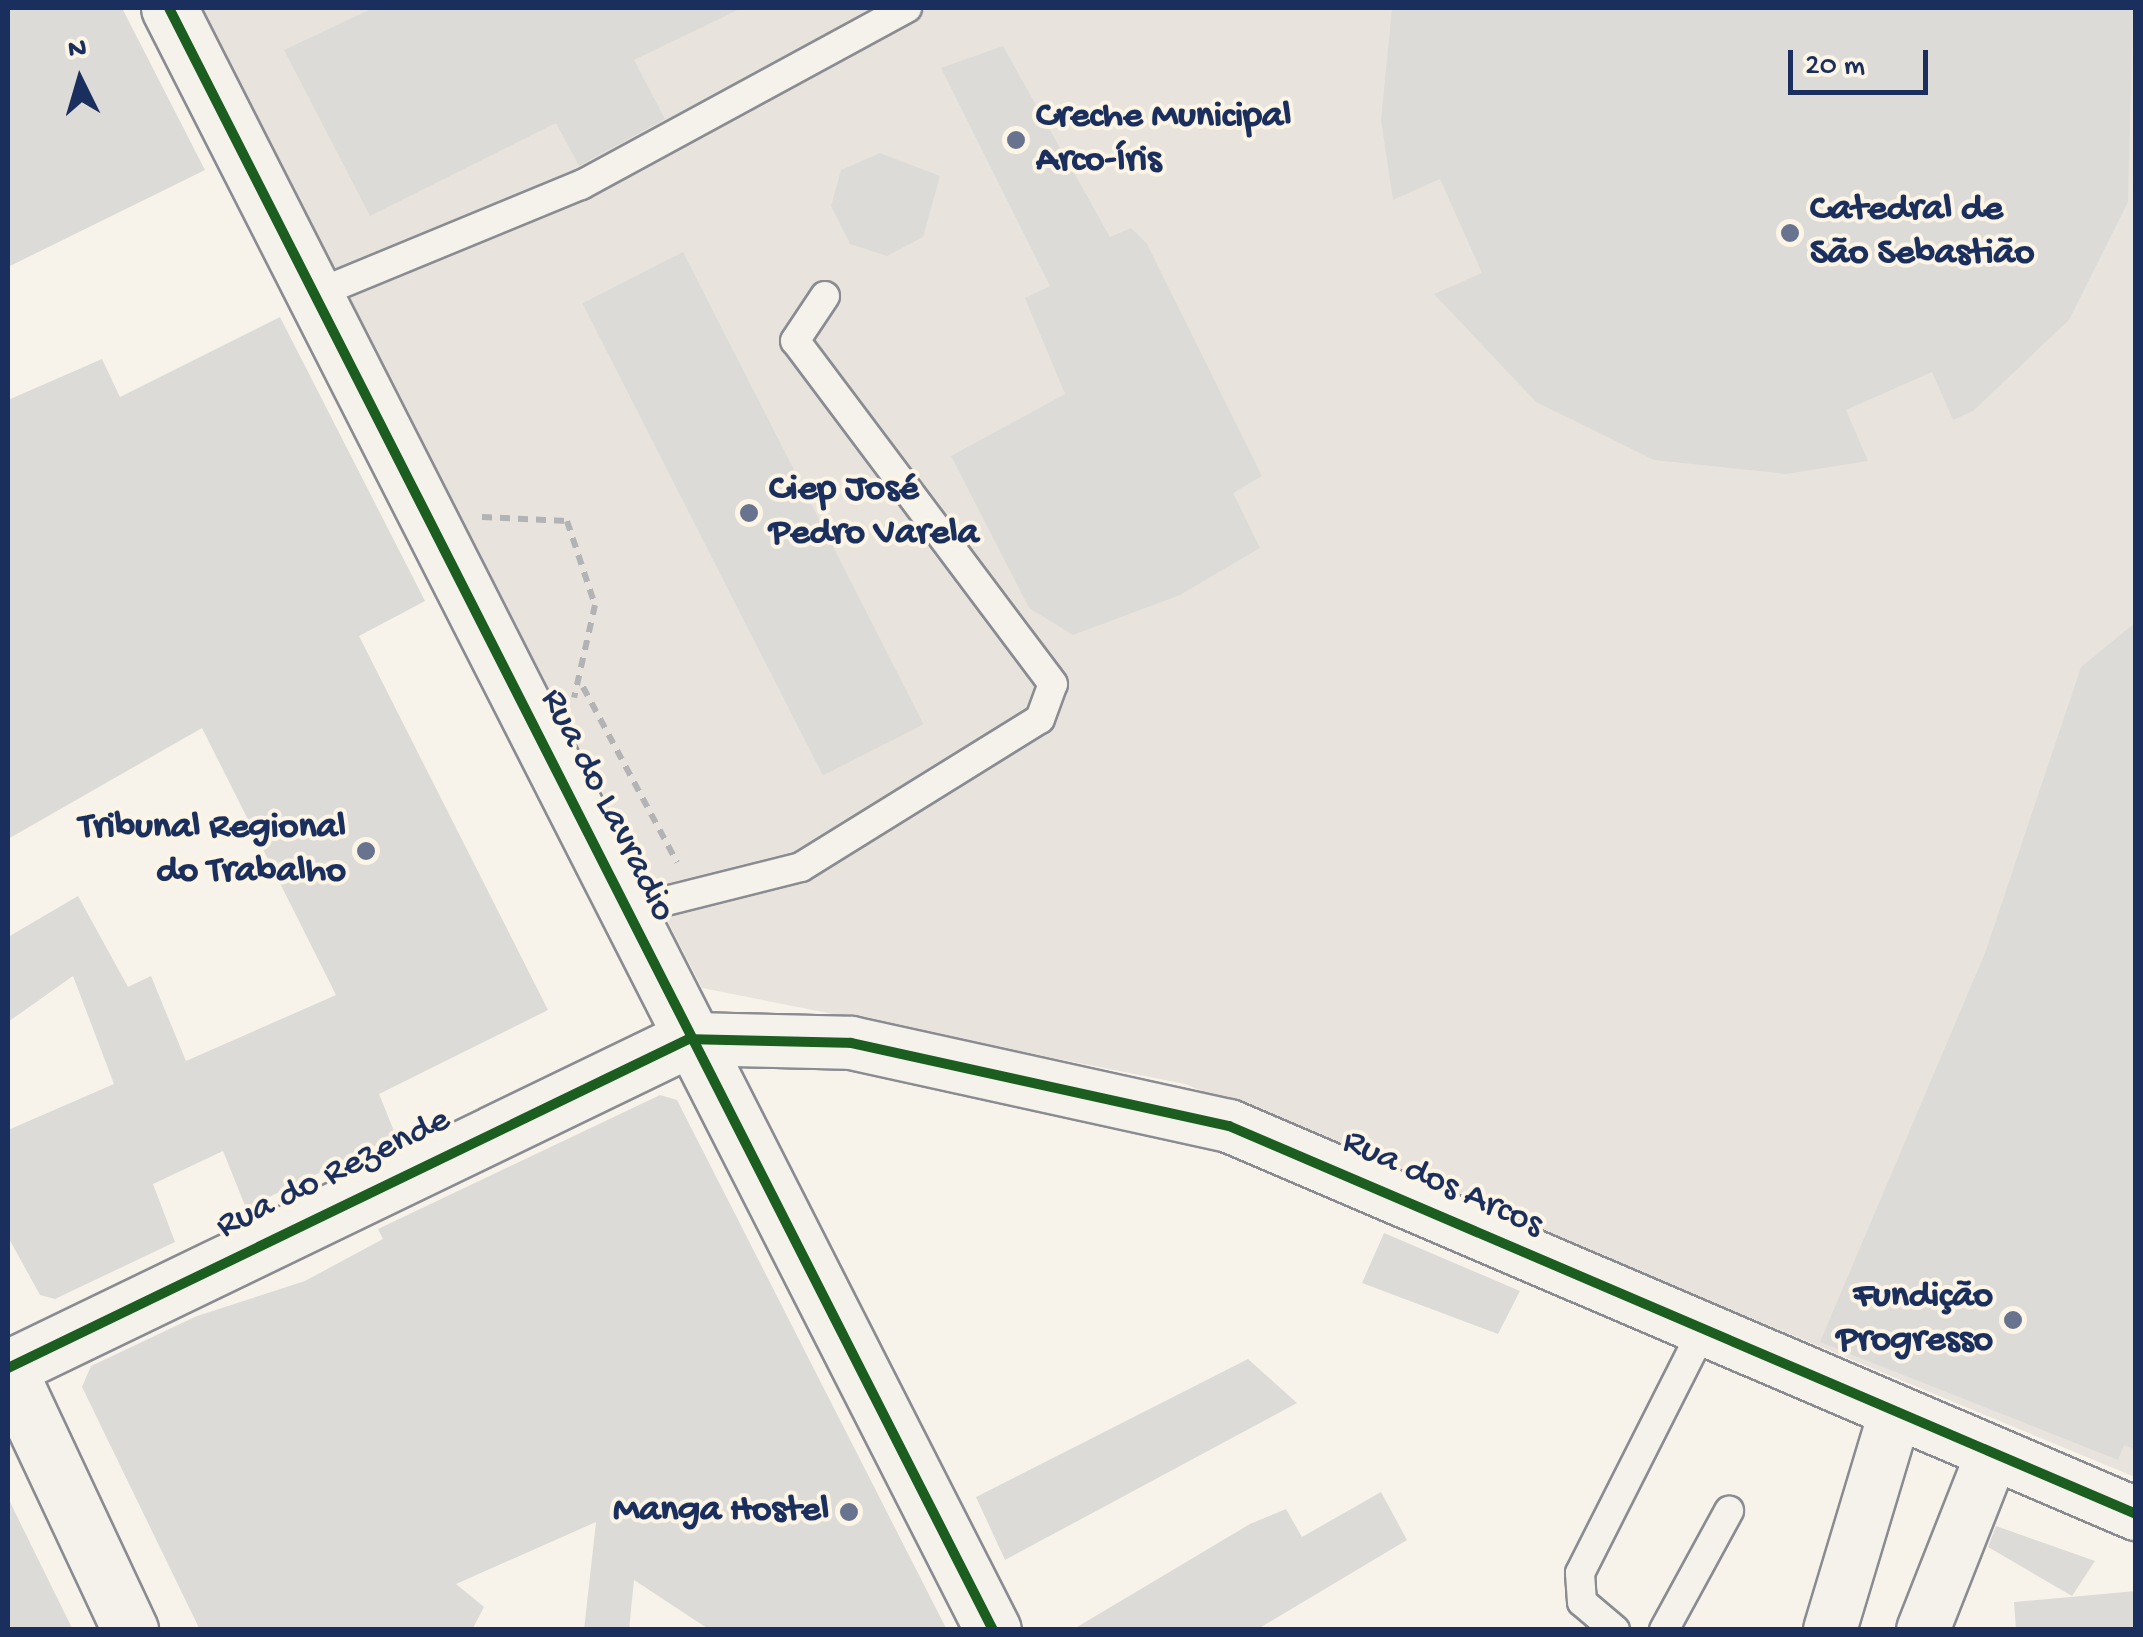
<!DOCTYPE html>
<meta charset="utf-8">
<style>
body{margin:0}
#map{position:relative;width:2143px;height:1637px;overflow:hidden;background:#f7f3ea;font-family:"Gochi Hand",sans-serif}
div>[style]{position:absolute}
.built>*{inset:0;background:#e8e4dd}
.building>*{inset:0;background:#dddbd7;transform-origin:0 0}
.path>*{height:6px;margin-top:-3px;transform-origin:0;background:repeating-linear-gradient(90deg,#b2b3b4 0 10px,transparent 0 18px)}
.roads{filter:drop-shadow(2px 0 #8a8c91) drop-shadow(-2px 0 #8a8c91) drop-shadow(0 2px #8a8c91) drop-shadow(0 -2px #8a8c91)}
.lane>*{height:28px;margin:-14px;padding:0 14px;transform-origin:14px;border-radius:14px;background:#f5f2ec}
.street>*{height:52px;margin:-26px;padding:0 26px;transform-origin:26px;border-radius:26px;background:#f5f2ec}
.secondary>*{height:55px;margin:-27.5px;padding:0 27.5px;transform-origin:27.5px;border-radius:27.5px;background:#f5f2ec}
.cycleway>*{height:10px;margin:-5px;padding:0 5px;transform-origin:5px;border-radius:5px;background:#1b5e20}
.dots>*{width:28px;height:28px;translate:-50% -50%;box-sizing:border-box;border:5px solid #fcf5e5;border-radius:50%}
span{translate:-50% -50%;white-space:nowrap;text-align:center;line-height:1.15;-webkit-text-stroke:8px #fcf5e5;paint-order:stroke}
.poi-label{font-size:38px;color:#1b2f5e;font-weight:700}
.left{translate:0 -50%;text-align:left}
.right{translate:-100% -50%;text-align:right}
.street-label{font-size:38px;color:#1b2f5e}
.frame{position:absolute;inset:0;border:10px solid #1b2f5e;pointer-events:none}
.north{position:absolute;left:30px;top:30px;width:100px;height:100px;-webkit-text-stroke:8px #fcf5e5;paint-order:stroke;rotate:355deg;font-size:28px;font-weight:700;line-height:40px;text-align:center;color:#1b2f5e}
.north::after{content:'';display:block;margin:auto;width:35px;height:45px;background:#1b2f5e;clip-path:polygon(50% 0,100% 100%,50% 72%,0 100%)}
.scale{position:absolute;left:1788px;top:50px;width:140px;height:45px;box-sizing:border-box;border:5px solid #1b2f5e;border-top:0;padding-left:12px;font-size:30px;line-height:35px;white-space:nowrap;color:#1b2f5e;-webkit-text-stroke:8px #fcf5e5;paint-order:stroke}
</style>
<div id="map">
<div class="built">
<div style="clip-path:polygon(198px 8px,2135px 8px,2135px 1477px,1185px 1084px,702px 988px)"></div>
</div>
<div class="building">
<div style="clip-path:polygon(8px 8px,122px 8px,205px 170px,8px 267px)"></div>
<div style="clip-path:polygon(373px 8px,742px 8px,634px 60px,665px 119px,579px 166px,556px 123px,370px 216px,284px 50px)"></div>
<div style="clip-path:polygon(1392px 8px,2133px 8px,2128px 202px,2069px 320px,1973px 411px,1953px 420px,1932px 372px,1846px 410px,1868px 461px,1786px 474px,1654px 460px,1536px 402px,1434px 294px,1482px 273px,1440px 179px,1393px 200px,1381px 120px)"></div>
<div style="clip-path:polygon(1003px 46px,1110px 237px,1131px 228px,1147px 244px,1262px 476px,1233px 493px,1260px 548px,1180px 595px,1073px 635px,1029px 608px,951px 456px,1065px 394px,1025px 298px,1050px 286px,941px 68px)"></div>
<div style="clip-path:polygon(880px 153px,940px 176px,923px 237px,887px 256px,850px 244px,831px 206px,841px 170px)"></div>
<div style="left:683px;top:252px;width:530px;height:113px;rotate:63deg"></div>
<div style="clip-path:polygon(280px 317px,425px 601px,359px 636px,548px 1010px,379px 1094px,396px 1136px,246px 1208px,223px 1151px,153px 1184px,175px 1242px,55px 1299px,40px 1295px,8px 1237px,8px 1130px,114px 1084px,73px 976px,8px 1022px,8px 937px,78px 896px,128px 987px,151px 976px,186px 1061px,336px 995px,202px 728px,8px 839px,8px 400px,102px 359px,120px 397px)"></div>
<div style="clip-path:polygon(2136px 622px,2136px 1450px,2124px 1445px,2118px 1460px,1820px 1342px,1985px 953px,2081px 667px)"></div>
<div style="clip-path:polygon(660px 1095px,677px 1100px,947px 1630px,710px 1630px,634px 1580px,629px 1630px,584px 1630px,596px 1522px,456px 1584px,484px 1607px,472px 1630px,200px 1630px,82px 1387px,91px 1366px,197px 1316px,305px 1281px,383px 1239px,378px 1229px)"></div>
<div style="clip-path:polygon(1384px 1233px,1520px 1291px,1498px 1334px,1362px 1283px)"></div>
<div style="clip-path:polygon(1248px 1359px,1297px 1403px,1005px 1560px,976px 1497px)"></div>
<div style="clip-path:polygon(1381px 1492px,1407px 1540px,1256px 1630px,1072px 1630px,1250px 1524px,1286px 1509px,1302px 1537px)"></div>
<div style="clip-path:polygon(8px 1498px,73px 1630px,8px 1630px)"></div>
<div style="clip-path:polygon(1996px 1526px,2095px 1561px,2072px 1596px,1988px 1547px)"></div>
<div style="clip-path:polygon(2136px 1591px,2136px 1630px,2016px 1630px,2014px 1602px)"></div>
</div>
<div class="path">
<div style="left:482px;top:517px;width:85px;rotate:2.7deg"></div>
<div style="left:567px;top:521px;width:89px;rotate:71.6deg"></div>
<div style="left:595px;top:605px;width:95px;rotate:102.7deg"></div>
<div style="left:583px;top:687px;width:199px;rotate:61.8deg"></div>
</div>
<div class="roads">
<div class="lane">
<div style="left:316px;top:294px;width:287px;rotate:-22.4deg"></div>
<div style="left:581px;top:185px;width:371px;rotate:-28.5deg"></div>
<div style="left:626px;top:911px;width:180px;rotate:-14.1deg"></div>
<div style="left:801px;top:867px;width:281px;rotate:-31.8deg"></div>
<div style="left:1040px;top:719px;width:37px;rotate:-70deg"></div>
<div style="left:1053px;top:684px;width:429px;rotate:-126.9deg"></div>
<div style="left:795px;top:341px;width:54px;rotate:-56.3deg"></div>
<div style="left:1615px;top:1630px;width:43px;rotate:-139.7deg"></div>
<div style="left:1582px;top:1602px;width:29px;rotate:-94deg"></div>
<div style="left:1580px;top:1573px;width:270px;rotate:-63.2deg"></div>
<div style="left:1664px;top:1630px;width:136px;rotate:-61.4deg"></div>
</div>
<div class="street">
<div style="left:689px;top:1039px;width:162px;rotate:1.4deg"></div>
<div style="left:851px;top:1043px;width:387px;rotate:12.4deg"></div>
<div style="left:1229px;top:1126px;width:987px;rotate:23.16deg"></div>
<div style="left:1830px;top:1630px;width:223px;rotate:-73.3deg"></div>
<div style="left:1923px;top:1630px;width:186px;rotate:-68.5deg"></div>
</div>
<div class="secondary">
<div style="left:169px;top:8px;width:1819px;rotate:63.07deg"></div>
<div style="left:8px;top:1368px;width:756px;rotate:-25.79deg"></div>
<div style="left:8px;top:1369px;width:288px;rotate:64.9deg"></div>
</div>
</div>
<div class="cycleway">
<div style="left:169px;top:8px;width:1819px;rotate:63.07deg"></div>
<div style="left:8px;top:1368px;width:756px;rotate:-25.79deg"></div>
<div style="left:689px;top:1039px;width:162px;rotate:1.4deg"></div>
<div style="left:851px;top:1043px;width:387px;rotate:12.4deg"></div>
<div style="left:1229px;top:1126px;width:987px;rotate:23.16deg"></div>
</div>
<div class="dots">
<div style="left:1016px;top:140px;background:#68748f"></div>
<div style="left:1790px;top:233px;background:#68748f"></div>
<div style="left:749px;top:513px;background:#68748f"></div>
<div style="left:366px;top:851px;background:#68748f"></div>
<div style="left:2013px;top:1320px;background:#68748f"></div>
<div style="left:849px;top:1512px;background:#68748f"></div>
</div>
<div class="poi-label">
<span class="left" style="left:1036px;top:140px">Creche Municipal<br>Arco-Íris</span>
<span class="left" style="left:1810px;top:233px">Catedral de<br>São Sebastião</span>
<span class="left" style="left:769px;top:513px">Ciep José<br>Pedro Varela</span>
<span class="right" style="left:346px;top:851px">Tribunal Regional<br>do Trabalho</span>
<span class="right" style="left:1993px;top:1320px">Fundição<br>Progresso</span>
<span class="right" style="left:829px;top:1512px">Manga Hostel</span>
</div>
<div class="street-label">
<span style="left:606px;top:806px;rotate:63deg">Rua do Lavradio</span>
<span style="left:334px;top:1175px;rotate:-26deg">Rua do Rezende</span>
<span style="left:1442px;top:1185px;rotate:24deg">Rua dos Arcos</span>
</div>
<div class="frame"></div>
<div class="north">N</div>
<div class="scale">20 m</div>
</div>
